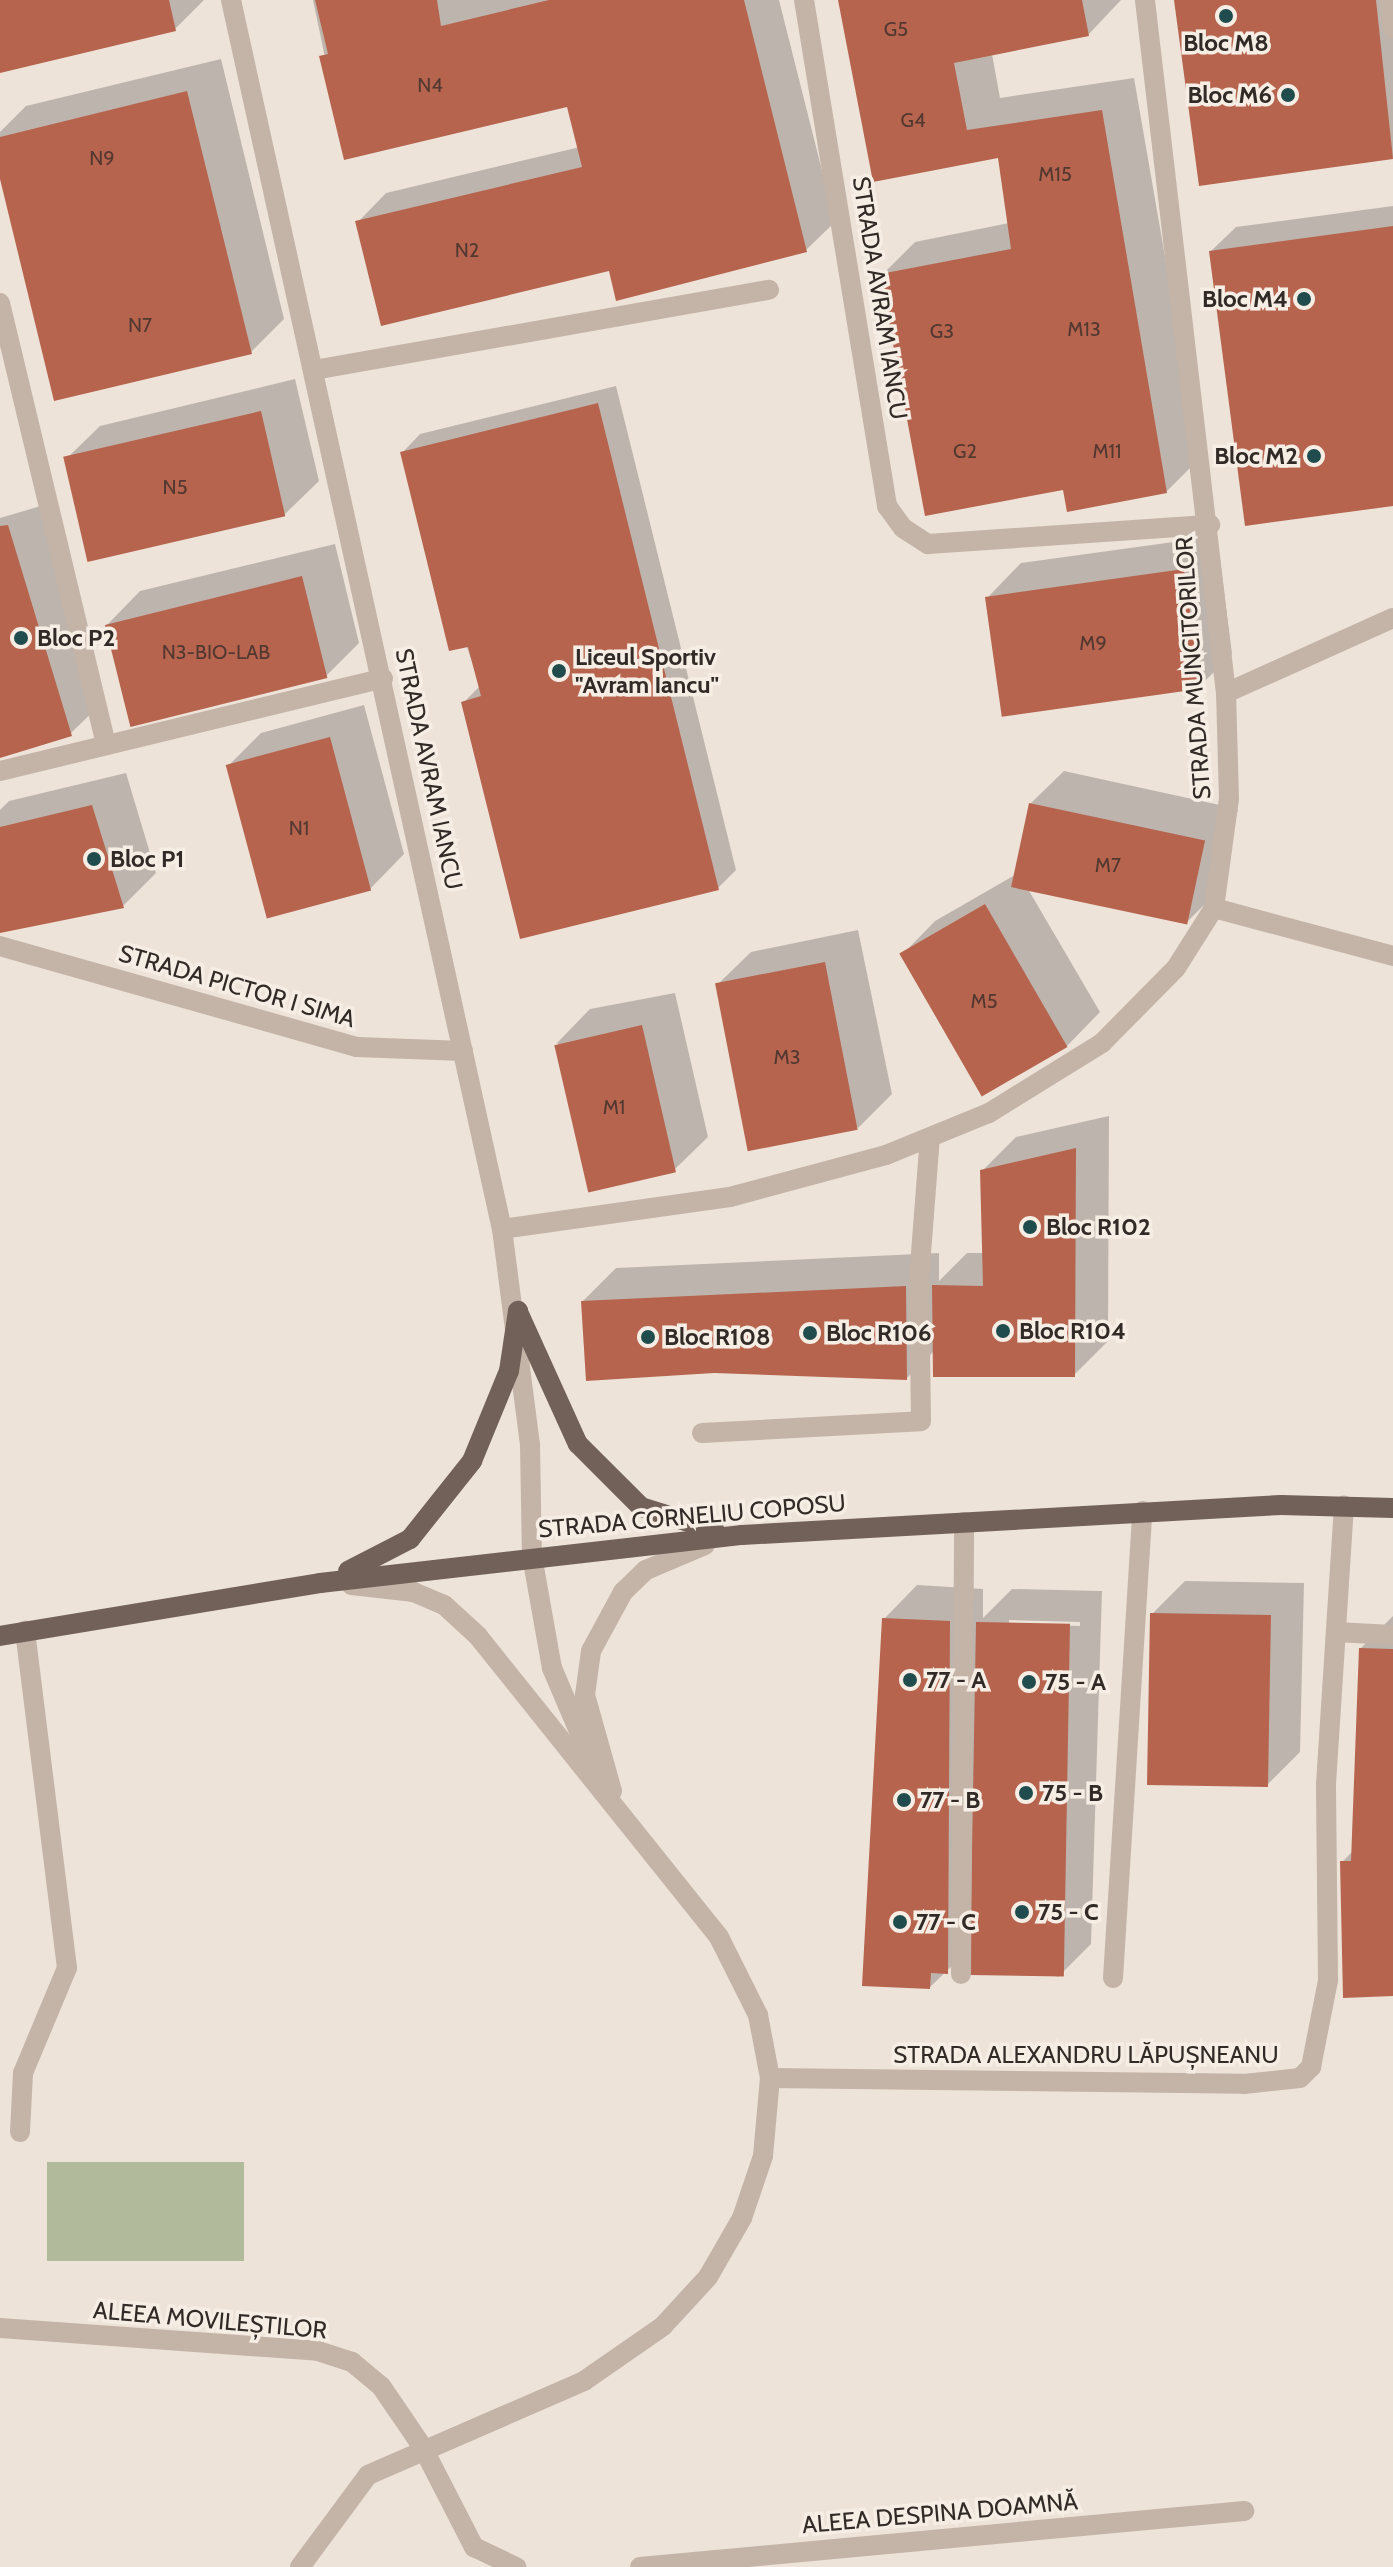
<!DOCTYPE html>
<meta charset="utf-8">
<style>
body{margin:0}
#map{position:relative;width:1393px;height:2567px;overflow:hidden;background:#ede3d9;font-family:Cabin,sans-serif}
div>[style]{position:absolute}
.green>*{inset:0;background:#b1ba9b;transform-origin:0 0}
.shadow>*{inset:0;background:#0003}
.building>*{inset:0;background:#b7644e;transform-origin:0 0}
.service>*{height:20px;margin:-10px;padding:0 10px;transform-origin:10px;border-radius:10px;background:#c4b3a7}
.minor>*{height:20px;margin:-10px;padding:0 10px;transform-origin:10px;border-radius:10px;background:#c4b3a7}
.tertiary>*{height:20px;margin:-10px;padding:0 10px;transform-origin:10px;border-radius:10px;background:#c4b3a7}
.primary>*{height:20px;margin:-10px;padding:0 10px;transform-origin:10px;border-radius:10px;background:#726159}
.dots>*{width:22px;height:22px;translate:-50% -50%;box-sizing:border-box;border:4px solid #f6eee5;border-radius:50%}
span{translate:-50% -50%;white-space:nowrap;text-align:center;line-height:1.15;-webkit-text-stroke:7px #f6eee5;paint-order:stroke}
.number-label{font-size:20px;color:#523830}
.number-label span{-webkit-text-stroke-width:0}
.poi-label{font-size:24px;color:#312a26;font-weight:700}
.right{translate:-100% -50%;text-align:right}
.left{translate:0 -50%;text-align:left}
.street-label{font-size:24px;color:#312a26}
</style>
<div id="map">
<div class="green">
<div style="left:244px;top:2162px;width:99px;height:197px;rotate:90deg"></div>
</div>
<div class="shadow">
<div style="clip-path:polygon(0 0,204px 0,175px 29px,0 71px)"></div>
<div style="clip-path:polygon(313px 0,779px 0,835px 222px,806px 250px,610px 269px,358px 222px,386px 193px,580px 147px,569px 104px,346px 158px)"></div>
<div style="clip-path:polygon(840px 0,1121px 0,1088px 35px,992px 54px,1000px 98px,1134px 78px,1200px 458px,1166px 492px,882px 275px,915px 242px,1009px 223px,999px 155px,874px 179px)"></div>
<div style="clip-path:polygon(1177px 0,1393px 0,1393px 157px,1200px 184px)"></div>
<div style="clip-path:polygon(221px 59px,284px 319px,251px 352px,0 170px,0 132px,26px 106px)"></div>
<div style="clip-path:polygon(1393px 206px,1393px 504px,1211px 251px,1236px 227px)"></div>
<div style="clip-path:polygon(295px 379px,319px 481px,285px 514px,66px 459px,100px 426px)"></div>
<div style="clip-path:polygon(616px 386px,736px 870px,718px 888px,464px 702px,480px 686px,402px 453px,420px 434px)"></div>
<div style="clip-path:polygon(44px 505px,104px 701px,70px 734px,0 755px,0 518px)"></div>
<div style="clip-path:polygon(1217px 536px,1232px 654px,1199px 687px,988px 597px,1021px 563px)"></div>
<div style="clip-path:polygon(335px 544px,359px 643px,326px 676px,107px 625px,140px 591px)"></div>
<div style="clip-path:polygon(364px 705px,404px 854px,371px 888px,228px 766px,261px 733px)"></div>
<div style="clip-path:polygon(1064px 771px,1238px 809px,1220px 889px,1186px 923px,1028px 889px,1100px 1012px,1067px 1046px,902px 955px,935px 921px,1015px 875px,1030px 804px)"></div>
<div style="clip-path:polygon(126px 773px,156px 873px,123px 906px,0 931px,0 810px,9px 801px)"></div>
<div style="clip-path:polygon(858px 930px,892px 1094px,858px 1128px,717px 985px,751px 952px)"></div>
<div style="clip-path:polygon(675px 993px,708px 1137px,674px 1170px,557px 1043px,590px 1009px)"></div>
<div style="clip-path:polygon(1109px 1116px,1108px 1341px,1074px 1375px,935px 1350px,907px 1378px,583px 1301px,616px 1268px,939px 1253px,939px 1281px,967px 1253px,985px 1253px,982px 1171px,1016px 1137px)"></div>
<div style="clip-path:polygon(1185px 1581px,1304px 1583px,1300px 1752px,1267px 1785px,1152px 1614px)"></div>
<div style="clip-path:polygon(evenodd,917px 1585px,983px 1589px,983px 1618px,1012px 1589px,1102px 1591px,1091px 1944px,1058px 1977px,976px 1943px,930px 1987px,884px 1619px,917px 1585px,1009px 1620px,1080px 1622px,1080px 1626px,1009px 1624px,1009px 1620px)"></div>
<div style="clip-path:polygon(1393px 1616px,1393px 1994px,1342px 1862px,1354px 1850px,1361px 1648px)"></div>
</div>
<div class="building">
<div style="clip-path:polygon(0 0,169px 0,176px 31px,0 73px)"></div>
<div style="clip-path:polygon(315px 0,437px 0,441px 26px,549px 0,744px 0,807px 252px,616px 301px,609px 271px,381px 326px,355px 221px,582px 167px,567px 107px,344px 160px,319px 56px,328px 54px)"></div>
<div style="clip-path:polygon(838px 0,1082px 0,1089px 36px,954px 63px,967px 130px,1102px 110px,1167px 493px,1067px 512px,1063px 490px,925px 516px,880px 274px,1011px 249px,998px 158px,873px 182px)"></div>
<div style="clip-path:polygon(1174px 0,1376px 0,1393px 159px,1199px 186px)"></div>
<div style="clip-path:polygon(187px 91px,252px 354px,54px 401px,0 179px,0 137px)"></div>
<div style="clip-path:polygon(1393px 226px,1393px 506px,1245px 526px,1209px 251px)"></div>
<div style="clip-path:polygon(598px 403px,719px 890px,520px 939px,461px 702px,481px 696px,468px 647px,449px 651px,400px 452px)"></div>
<div style="left:261px;top:411px;width:108px;height:203px;rotate:77deg"></div>
<div style="clip-path:polygon(8px 525px,72px 736px,0 758px,0 526px)"></div>
<div style="left:1184px;top:569px;width:121px;height:201px;rotate:82deg"></div>
<div style="left:302px;top:576px;width:105px;height:203px;rotate:76deg"></div>
<div style="left:330px;top:737px;width:159px;height:108px;rotate:75deg"></div>
<div style="left:1029px;top:803px;width:180px;height:86px;rotate:12deg"></div>
<div style="clip-path:polygon(92px 805px,124px 908px,0 933px,0 827px)"></div>
<div style="left:985px;top:904px;width:165px;height:99px;rotate:60deg"></div>
<div style="left:825px;top:962px;width:171px;height:112px;rotate:79deg"></div>
<div style="left:642px;top:1025px;width:151px;height:90px;rotate:77deg"></div>
<div style="clip-path:polygon(1076px 1148px,1075px 1377px,933px 1377px,932px 1285px,983px 1286px,980px 1170px)"></div>
<div style="clip-path:polygon(906px 1286px,907px 1380px,714px 1373px,586px 1381px,581px 1301px)"></div>
<div style="left:1150px;top:1613px;width:121px;height:172px;rotate:1deg"></div>
<div style="clip-path:polygon(882px 1618px,950px 1621px,948px 1974px,931px 1973px,930px 1989px,862px 1986px)"></div>
<div style="left:976px;top:1622px;width:94px;height:353px;rotate:1deg"></div>
<div style="clip-path:polygon(1359px 1648px,1393px 1649px,1393px 1996px,1343px 1998px,1340px 1861px,1351px 1861px)"></div>
</div>
<div class="service">
<div style="left:1390px;top:0;width:29px;rotate:84deg"></div>
<div style="left:0;top:303px;width:454px;rotate:76.5deg"></div>
<div style="left:314px;top:370px;width:462px;rotate:-10deg"></div>
<div style="left:702px;top:1433px;width:219px;rotate:-3.1deg"></div>
<div style="left:921px;top:1421px;width:142px;rotate:-90.8deg"></div>
<div style="left:919px;top:1279px;width:142px;rotate:-85.6deg"></div>
<div style="left:1336px;top:1632px;width:57px;rotate:3deg"></div>
<div style="left:20px;top:2132px;width:59px;rotate:-87.1deg"></div>
<div style="left:23px;top:2073px;width:114px;rotate:-67.3deg"></div>
<div style="left:67px;top:1968px;width:340px;rotate:-97.1deg"></div>
</div>
<div class="minor">
<div style="left:804px;top:0;width:513px;rotate:80.68deg"></div>
<div style="left:887px;top:506px;width:27px;rotate:54deg"></div>
<div style="left:903px;top:528px;width:30px;rotate:33deg"></div>
<div style="left:928px;top:544px;width:283px;rotate:-3.9deg"></div>
<div style="left:1226px;top:693px;width:183px;rotate:-24.2deg"></div>
<div style="left:0;top:771px;width:394px;rotate:-13.6deg"></div>
<div style="left:1214px;top:908px;width:185px;rotate:15deg"></div>
<div style="left:0;top:946px;width:371px;rotate:15.8deg"></div>
<div style="left:357px;top:1047px;width:106px;rotate:2.2deg"></div>
<div style="left:502px;top:1229px;width:230px;rotate:-8deg"></div>
<div style="left:730px;top:1197px;width:162px;rotate:-15.1deg"></div>
<div style="left:886px;top:1155px;width:111px;rotate:-22.2deg"></div>
<div style="left:989px;top:1113px;width:133px;rotate:-31.8deg"></div>
<div style="left:1102px;top:1043px;width:105px;rotate:-45.4deg"></div>
<div style="left:1176px;top:968px;width:71px;rotate:-57.7deg"></div>
<div style="left:1214px;top:908px;width:110px;rotate:-82.2deg"></div>
<div style="left:1229px;top:799px;width:106px;rotate:-91.6deg"></div>
<div style="left:1226px;top:693px;width:698px;rotate:-96.67deg"></div>
<div style="left:532px;top:1556px;width:114px;rotate:79.9deg"></div>
<div style="left:552px;top:1668px;width:97px;rotate:66.9deg"></div>
<div style="left:612px;top:1791px;width:100px;rotate:-105.7deg"></div>
<div style="left:585px;top:1695px;width:44px;rotate:-82.2deg"></div>
<div style="left:591px;top:1651px;width:67px;rotate:-61.5deg"></div>
<div style="left:623px;top:1592px;width:32px;rotate:-44deg"></div>
<div style="left:646px;top:1570px;width:64px;rotate:-23deg"></div>
<div style="left:961px;top:1974px;width:452px;rotate:-89.6deg"></div>
<div style="left:1113px;top:1978px;width:468px;rotate:-86.4deg"></div>
<div style="left:770px;top:2078px;width:474px;rotate:0.7deg"></div>
<div style="left:1244px;top:2084px;width:56px;rotate:-6.1deg"></div>
<div style="left:1300px;top:2078px;width:16px;rotate:-45deg"></div>
<div style="left:1311px;top:2067px;width:89px;rotate:-78.9deg"></div>
<div style="left:1328px;top:1980px;width:196px;rotate:-90.6deg"></div>
<div style="left:1326px;top:1784px;width:279px;rotate:-86.3deg"></div>
<div style="left:0;top:2328px;width:319px;rotate:4.1deg"></div>
<div style="left:318px;top:2351px;width:36px;rotate:18deg"></div>
<div style="left:352px;top:2362px;width:38px;rotate:40deg"></div>
<div style="left:381px;top:2386px;width:73px;rotate:55.7deg"></div>
<div style="left:422px;top:2446px;width:114px;rotate:62.8deg"></div>
<div style="left:474px;top:2547px;width:47px;rotate:25.5deg"></div>
<div style="left:300px;top:2567px;width:114px;rotate:-53.5deg"></div>
<div style="left:368px;top:2475px;width:236px;rotate:-23.5deg"></div>
<div style="left:584px;top:2381px;width:96px;rotate:-34.8deg"></div>
<div style="left:663px;top:2326px;width:67px;rotate:-47.4deg"></div>
<div style="left:708px;top:2277px;width:68px;rotate:-60deg"></div>
<div style="left:742px;top:2218px;width:65px;rotate:-71.3deg"></div>
<div style="left:763px;top:2156px;width:78px;rotate:-84.9deg"></div>
<div style="left:770px;top:2078px;width:64px;rotate:-100.8deg"></div>
<div style="left:758px;top:2015px;width:87px;rotate:-116.6deg"></div>
<div style="left:719px;top:1937px;width:386px;rotate:-128.7deg"></div>
<div style="left:478px;top:1636px;width:46px;rotate:-137.6deg"></div>
<div style="left:444px;top:1605px;width:33px;rotate:-157deg"></div>
<div style="left:414px;top:1592px;width:63px;rotate:-173.7deg"></div>
<div style="left:640px;top:2567px;width:607px;rotate:-5.3deg"></div>
</div>
<div class="tertiary">
<div style="left:231px;top:0;width:1259px;rotate:77.57deg"></div>
<div style="left:502px;top:1229px;width:218px;rotate:82.6deg"></div>
<div style="left:530px;top:1445px;width:111px;rotate:89deg"></div>
</div>
<div class="primary">
<div style="left:518px;top:1312px;width:145px;rotate:65.6deg"></div>
<div style="left:578px;top:1444px;width:89px;rotate:45deg"></div>
<div style="left:641px;top:1507px;width:77px;rotate:17.5deg"></div>
<div style="left:348px;top:1571px;width:70px;rotate:-27.3deg"></div>
<div style="left:410px;top:1539px;width:100px;rotate:-51.5deg"></div>
<div style="left:472px;top:1461px;width:97px;rotate:-67.7deg"></div>
<div style="left:509px;top:1371px;width:61px;rotate:-81.5deg"></div>
<div style="left:0;top:1636px;width:324px;rotate:-9.4deg"></div>
<div style="left:320px;top:1583px;width:425px;rotate:-6.5deg"></div>
<div style="left:742px;top:1535px;width:540px;rotate:-3.19deg"></div>
<div style="left:1281px;top:1505px;width:112px;rotate:1.5deg"></div>
</div>
<div class="dots">
<div style="left:1226px;top:16px;background:#214c4d"></div>
<div style="left:1288px;top:95px;background:#214c4d"></div>
<div style="left:1304px;top:299px;background:#214c4d"></div>
<div style="left:1314px;top:456px;background:#214c4d"></div>
<div style="left:21px;top:638px;background:#214c4d"></div>
<div style="left:559px;top:671px;background:#214c4d"></div>
<div style="left:94px;top:859px;background:#214c4d"></div>
<div style="left:1030px;top:1227px;background:#214c4d"></div>
<div style="left:1003px;top:1331px;background:#214c4d"></div>
<div style="left:810px;top:1333px;background:#214c4d"></div>
<div style="left:648px;top:1337px;background:#214c4d"></div>
<div style="left:910px;top:1680px;background:#214c4d"></div>
<div style="left:1029px;top:1682px;background:#214c4d"></div>
<div style="left:1026px;top:1793px;background:#214c4d"></div>
<div style="left:904px;top:1800px;background:#214c4d"></div>
<div style="left:1022px;top:1912px;background:#214c4d"></div>
<div style="left:900px;top:1922px;background:#214c4d"></div>
</div>
<div class="number-label">
<span style="left:896px;top:29px">G5</span>
<span style="left:430px;top:85px">N4</span>
<span style="left:913px;top:120px">G4</span>
<span style="left:102px;top:158px">N9</span>
<span style="left:1055px;top:174px">M15</span>
<span style="left:467px;top:250px">N2</span>
<span style="left:140px;top:325px">N7</span>
<span style="left:1084px;top:329px">M13</span>
<span style="left:942px;top:331px">G3</span>
<span style="left:965px;top:451px">G2</span>
<span style="left:1107px;top:451px">M11</span>
<span style="left:175px;top:487px">N5</span>
<span style="left:1093px;top:643px">M9</span>
<span style="left:216px;top:652px">N3-BIO-LAB</span>
<span style="left:299px;top:828px">N1</span>
<span style="left:1108px;top:865px">M7</span>
<span style="left:984px;top:1001px">M5</span>
<span style="left:787px;top:1057px">M3</span>
<span style="left:614px;top:1107px">M1</span>
</div>
<div class="poi-label">
<span style="left:1226px;top:43px">Bloc M8</span>
<span class="right" style="left:1272px;top:95px">Bloc M6</span>
<span class="right" style="left:1288px;top:299px">Bloc M4</span>
<span class="right" style="left:1298px;top:456px">Bloc M2</span>
<span class="left" style="left:37px;top:638px">Bloc P2</span>
<span class="left" style="left:575px;top:671px">Liceul Sportiv<br>"Avram Iancu"</span>
<span class="left" style="left:110px;top:859px">Bloc P1</span>
<span class="left" style="left:1046px;top:1227px">Bloc R102</span>
<span class="left" style="left:1019px;top:1331px">Bloc R104</span>
<span class="left" style="left:826px;top:1333px">Bloc R106</span>
<span class="left" style="left:664px;top:1337px">Bloc R108</span>
<span class="left" style="left:926px;top:1680px">77 - A</span>
<span class="left" style="left:1045px;top:1682px">75 - A</span>
<span class="left" style="left:1042px;top:1793px">75 - B</span>
<span class="left" style="left:920px;top:1800px">77 - B</span>
<span class="left" style="left:1038px;top:1912px">75 - C</span>
<span class="left" style="left:916px;top:1922px">77 - C</span>
</div>
<div class="street-label">
<span style="left:880px;top:298px;rotate:81deg">STRADA AVRAM IANCU</span>
<span style="left:1193px;top:668px;rotate:-94deg">STRADA MUNCITORILOR</span>
<span style="left:429px;top:769px;rotate:78deg">STRADA AVRAM IANCU</span>
<span style="left:237px;top:986px;rotate:16deg">STRADA PICTOR I SIMA</span>
<span style="left:692px;top:1516px;rotate:-5deg">STRADA CORNELIU COPOSU</span>
<span style="left:1086px;top:2055px">STRADA ALEXANDRU LĂPUȘNEANU</span>
<span style="left:210px;top:2320px;rotate:5deg">ALEEA MOVILEȘTILOR</span>
<span style="left:940px;top:2513px;rotate:-5deg">ALEEA DESPINA DOAMNĂ</span>
</div>
</div>
